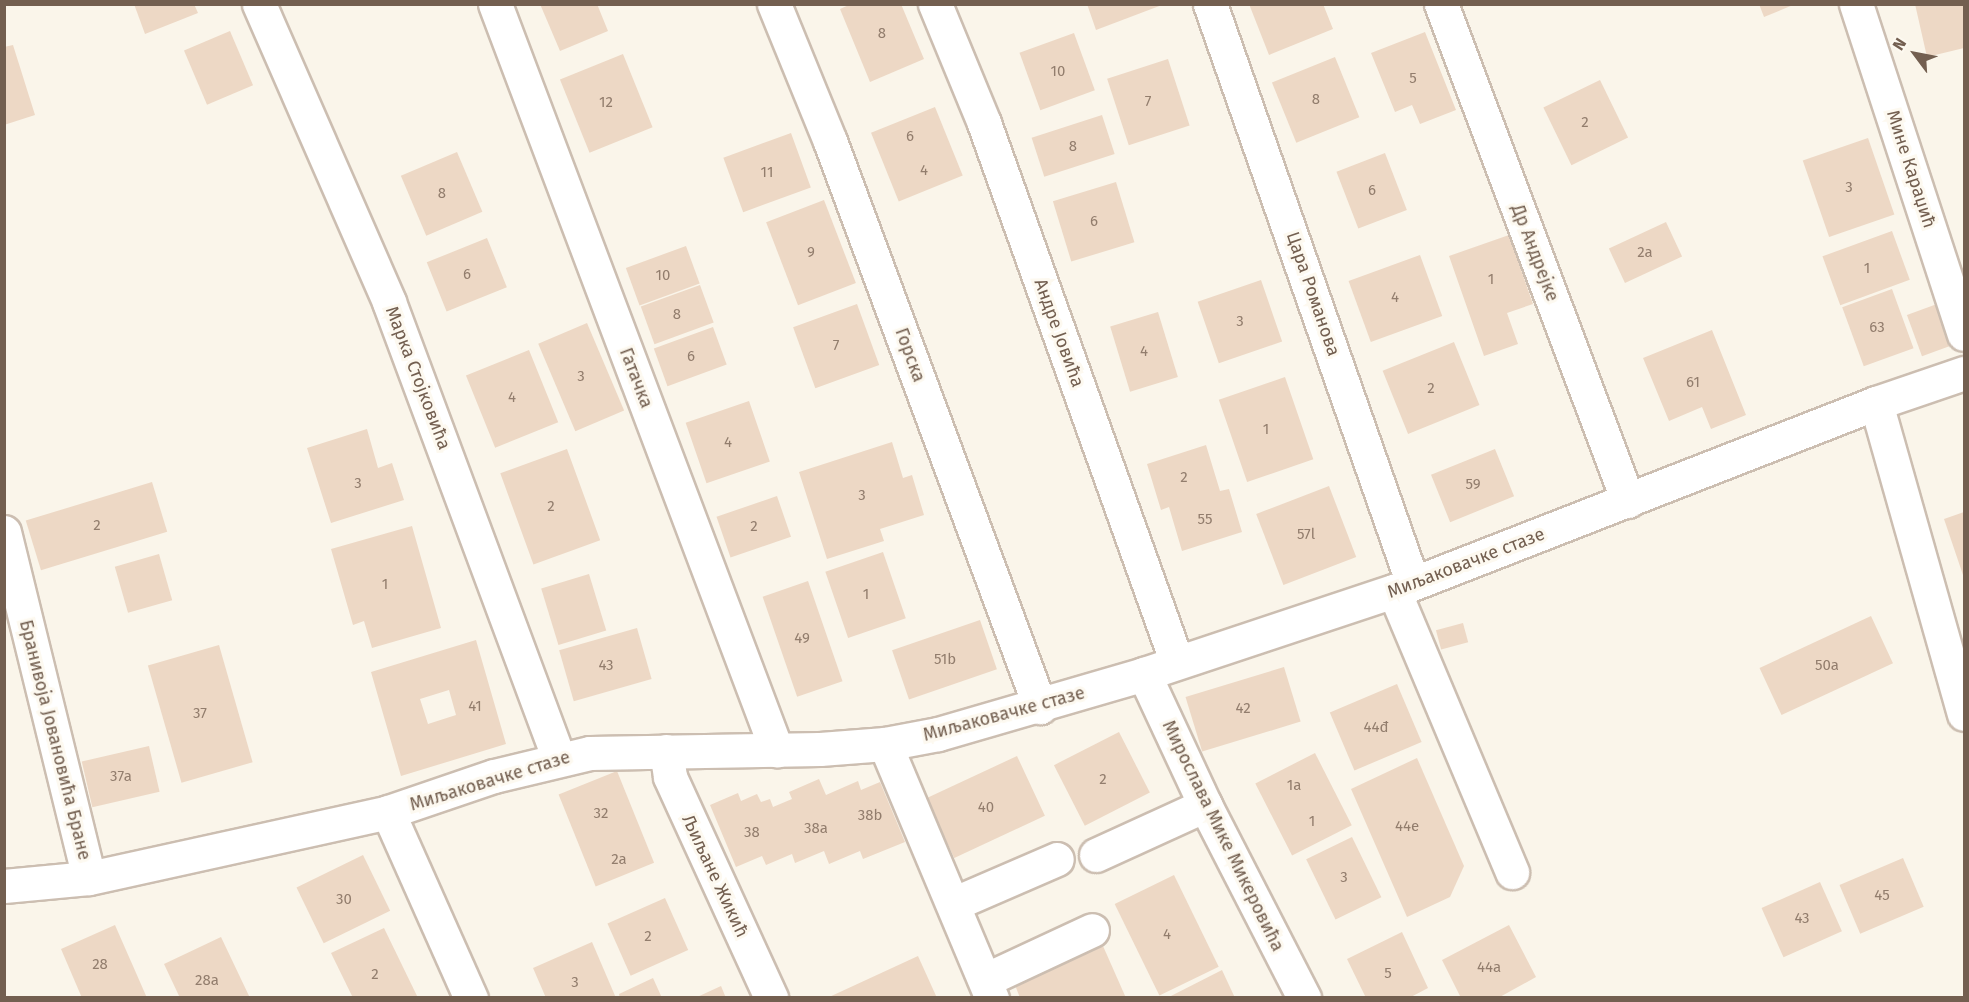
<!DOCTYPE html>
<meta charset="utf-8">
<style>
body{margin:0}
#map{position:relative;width:1969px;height:1002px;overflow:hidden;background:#faf5ea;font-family:"Fira Sans",sans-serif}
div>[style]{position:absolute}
.building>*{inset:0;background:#edd8c5;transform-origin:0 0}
.roads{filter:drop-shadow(2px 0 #ccbeb1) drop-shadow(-2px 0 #ccbeb1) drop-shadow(0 2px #ccbeb1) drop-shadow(0 -2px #ccbeb1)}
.minor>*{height:33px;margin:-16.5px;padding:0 16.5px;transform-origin:16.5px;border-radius:16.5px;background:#fff}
span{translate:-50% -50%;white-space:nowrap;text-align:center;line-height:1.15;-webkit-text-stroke:6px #fdf9f0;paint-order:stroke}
.number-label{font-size:15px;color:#927d6d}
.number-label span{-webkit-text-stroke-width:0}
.street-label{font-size:18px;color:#735f50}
.frame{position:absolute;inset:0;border:6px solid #735f50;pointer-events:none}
.north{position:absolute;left:1885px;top:24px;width:60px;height:60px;-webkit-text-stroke:4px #fdf9f0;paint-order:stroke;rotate:302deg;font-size:16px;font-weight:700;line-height:24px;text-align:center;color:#735f50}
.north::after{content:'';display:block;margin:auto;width:21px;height:27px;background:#735f50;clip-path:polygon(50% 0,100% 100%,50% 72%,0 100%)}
</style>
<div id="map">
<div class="building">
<div style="clip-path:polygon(134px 4px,194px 4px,198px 13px,145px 34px)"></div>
<div style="clip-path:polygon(540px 4px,597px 4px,608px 31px,560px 51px)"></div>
<div style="clip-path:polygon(851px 4px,901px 4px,924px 59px,870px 82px,840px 9px)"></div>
<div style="clip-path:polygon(1087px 4px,1162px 4px,1162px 5px,1096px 30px)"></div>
<div style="clip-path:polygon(1249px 4px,1323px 4px,1333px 29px,1269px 55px)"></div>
<div style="clip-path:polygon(1759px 4px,1793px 4px,1793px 5px,1764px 17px)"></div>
<div style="clip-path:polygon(1915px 4px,1964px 4px,1964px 48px,1927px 57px)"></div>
<div style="left:230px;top:31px;width:59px;height:50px;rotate:67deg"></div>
<div style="clip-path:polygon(1425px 32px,1456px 110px,1420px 124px,1412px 105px,1395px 112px,1371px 53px)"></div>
<div style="left:1074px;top:33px;width:61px;height:58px;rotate:70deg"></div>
<div style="clip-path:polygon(13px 45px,35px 115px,4px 125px,4px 47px)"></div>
<div style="left:623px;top:54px;width:79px;height:68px;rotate:68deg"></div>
<div style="left:1335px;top:57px;width:65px;height:68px;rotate:68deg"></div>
<div style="left:1168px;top:59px;width:70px;height:64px;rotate:72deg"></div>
<div style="left:1600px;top:80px;width:64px;height:63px;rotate:64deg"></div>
<div style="left:935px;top:107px;width:74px;height:69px;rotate:68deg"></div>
<div style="left:1102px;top:115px;width:41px;height:74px;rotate:72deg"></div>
<div style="left:791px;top:133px;width:58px;height:72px;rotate:70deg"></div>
<div style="left:1868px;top:138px;width:81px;height:69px;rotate:71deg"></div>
<div style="left:457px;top:152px;width:65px;height:61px;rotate:67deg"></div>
<div style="left:1385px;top:153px;width:61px;height:52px;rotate:69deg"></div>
<div style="left:1116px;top:182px;width:63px;height:66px;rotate:73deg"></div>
<div style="left:824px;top:200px;width:89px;height:62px;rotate:69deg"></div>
<div style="left:1666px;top:222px;width:38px;height:63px;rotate:65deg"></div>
<div style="left:1892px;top:231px;width:52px;height:74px;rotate:70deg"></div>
<div style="clip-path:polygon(1509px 235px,1533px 304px,1507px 313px,1518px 344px,1484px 356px,1449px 256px)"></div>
<div style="left:487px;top:238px;width:53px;height:65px;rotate:68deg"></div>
<div style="left:686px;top:246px;width:40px;height:64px;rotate:70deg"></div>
<div style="left:1420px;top:255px;width:65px;height:76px;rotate:70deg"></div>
<div style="left:1261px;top:280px;width:65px;height:67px;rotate:71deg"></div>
<div style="left:700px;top:285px;width:40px;height:63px;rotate:70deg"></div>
<div style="left:1892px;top:289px;width:63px;height:53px;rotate:70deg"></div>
<div style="left:857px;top:304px;width:65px;height:68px;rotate:70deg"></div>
<div style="left:1937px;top:304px;width:44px;height:32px;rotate:70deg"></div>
<div style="left:1158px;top:312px;width:68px;height:50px;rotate:73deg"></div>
<div style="left:587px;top:323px;width:95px;height:53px;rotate:67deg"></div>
<div style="left:713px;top:327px;width:40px;height:63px;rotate:70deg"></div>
<div style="clip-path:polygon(1712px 330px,1746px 415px,1711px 429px,1702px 407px,1669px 421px,1643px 358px)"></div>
<div style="left:1454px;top:342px;width:68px;height:77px;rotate:68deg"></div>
<div style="left:529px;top:350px;width:78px;height:68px;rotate:68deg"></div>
<div style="left:1285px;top:377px;width:87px;height:70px;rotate:71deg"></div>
<div style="left:749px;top:401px;width:64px;height:67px;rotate:71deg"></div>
<div style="clip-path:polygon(367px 429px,378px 468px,392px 463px,404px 500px,331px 523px,307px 448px)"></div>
<div style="clip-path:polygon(892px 442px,903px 478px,912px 475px,924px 515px,880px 529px,884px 541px,827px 559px,799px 472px)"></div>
<div style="clip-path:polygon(1206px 445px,1220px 491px,1229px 489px,1242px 532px,1182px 551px,1169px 507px,1161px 510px,1147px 464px)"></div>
<div style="left:567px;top:449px;width:97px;height:71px;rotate:70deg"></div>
<div style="left:1495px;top:449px;width:51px;height:69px;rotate:68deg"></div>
<div style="left:152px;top:482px;width:52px;height:132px;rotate:73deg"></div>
<div style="left:1329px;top:486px;width:76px;height:78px;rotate:69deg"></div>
<div style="left:777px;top:496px;width:43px;height:64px;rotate:71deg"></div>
<div style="clip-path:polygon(1964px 512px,1964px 578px,1944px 519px)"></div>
<div style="clip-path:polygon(412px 526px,441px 628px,372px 648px,364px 621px,353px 625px,331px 549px)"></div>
<div style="left:883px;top:552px;width:70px;height:61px;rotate:71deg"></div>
<div style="left:159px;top:554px;width:48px;height:46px;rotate:74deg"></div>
<div style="left:589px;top:574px;width:59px;height:50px;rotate:73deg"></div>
<div style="left:808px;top:581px;width:106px;height:48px;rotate:71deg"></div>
<div style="left:1871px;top:616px;width:52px;height:123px;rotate:65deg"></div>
<div style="left:980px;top:620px;width:52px;height:93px;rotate:71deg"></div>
<div style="left:1463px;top:623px;width:20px;height:28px;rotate:75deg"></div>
<div style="left:637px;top:628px;width:53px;height:81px;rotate:74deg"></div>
<div style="clip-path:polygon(evenodd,476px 640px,506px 744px,401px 776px,371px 672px,476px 640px,449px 690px,456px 715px,428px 724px,420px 699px,449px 690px)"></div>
<div style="left:219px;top:645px;width:122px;height:74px;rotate:74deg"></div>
<div style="left:1284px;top:667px;width:57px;height:103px;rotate:73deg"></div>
<div style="left:1397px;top:684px;width:63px;height:73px;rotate:67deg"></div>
<div style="left:1119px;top:732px;width:68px;height:73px;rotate:63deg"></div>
<div style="left:149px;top:746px;width:47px;height:69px;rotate:77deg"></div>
<div style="left:1315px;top:753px;width:81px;height:67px;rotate:63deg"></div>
<div style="left:1017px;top:756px;width:66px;height:100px;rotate:65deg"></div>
<div style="clip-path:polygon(1417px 758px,1464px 866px,1450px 897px,1407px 917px,1351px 789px)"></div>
<div style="left:617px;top:771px;width:99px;height:63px;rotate:68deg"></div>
<div style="clip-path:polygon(819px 779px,826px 795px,858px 781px,861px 790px,880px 782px,905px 842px,863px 859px,860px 851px,829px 864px,824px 851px,795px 863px,792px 854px,766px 865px,762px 856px,736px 867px,710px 805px,738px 793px,741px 801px,757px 794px,761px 802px,770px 799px,773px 807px,792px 799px,789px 792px)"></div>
<div style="left:1352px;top:837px;width:67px;height:51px;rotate:64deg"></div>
<div style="left:363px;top:855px;width:62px;height:74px;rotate:64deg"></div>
<div style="left:1903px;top:858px;width:53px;height:69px;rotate:67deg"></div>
<div style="left:1174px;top:875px;width:102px;height:66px;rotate:64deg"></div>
<div style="left:1820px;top:882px;width:54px;height:64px;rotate:66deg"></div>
<div style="left:665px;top:898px;width:57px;height:63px;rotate:66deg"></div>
<div style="clip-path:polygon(115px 925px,147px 998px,82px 998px,61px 949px)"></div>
<div style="clip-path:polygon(1509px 925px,1536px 977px,1498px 998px,1461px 998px,1442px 960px)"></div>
<div style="clip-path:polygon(384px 928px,418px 998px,353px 998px,331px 953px)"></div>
<div style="clip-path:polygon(1402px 932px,1428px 988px,1409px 998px,1366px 998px,1347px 959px)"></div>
<div style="clip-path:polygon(221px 937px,250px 998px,180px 998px,164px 964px)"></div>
<div style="clip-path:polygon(592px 942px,616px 998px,546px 998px,533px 968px)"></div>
<div style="clip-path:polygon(1103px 946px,1126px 998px,1020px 998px,1015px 985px)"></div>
<div style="clip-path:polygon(918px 956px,937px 998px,827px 998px)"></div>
<div style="clip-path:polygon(1222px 970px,1235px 998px,1167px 998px)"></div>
<div style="clip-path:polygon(653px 978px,662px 998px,620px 998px,619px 994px)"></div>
<div style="clip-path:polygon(721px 986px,726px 998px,695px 998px)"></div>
</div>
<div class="roads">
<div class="minor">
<div style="left:259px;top:4px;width:325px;rotate:66.4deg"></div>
<div style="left:389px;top:302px;width:488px;rotate:69.6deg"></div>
<div style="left:495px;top:4px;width:798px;rotate:69.32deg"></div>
<div style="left:774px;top:4px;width:148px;rotate:67.8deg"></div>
<div style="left:830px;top:141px;width:604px;rotate:69.64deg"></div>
<div style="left:935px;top:4px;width:129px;rotate:67.6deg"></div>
<div style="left:984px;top:123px;width:573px;rotate:70.33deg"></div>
<div style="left:1210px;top:4px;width:614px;rotate:70.71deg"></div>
<div style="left:1441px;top:4px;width:531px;rotate:69.38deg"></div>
<div style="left:1856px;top:4px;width:347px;rotate:71.9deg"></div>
<div style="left:1876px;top:403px;width:323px;rotate:74.2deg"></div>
<div style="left:4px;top:532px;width:356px;rotate:76.2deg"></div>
<div style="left:1394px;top:591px;width:305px;rotate:67.2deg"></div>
<div style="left:1144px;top:674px;width:145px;rotate:65deg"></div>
<div style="left:1205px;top:805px;width:217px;rotate:62.8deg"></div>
<div style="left:885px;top:744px;width:276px;rotate:67.2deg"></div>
<div style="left:666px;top:751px;width:26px;rotate:81deg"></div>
<div style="left:670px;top:777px;width:243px;rotate:65.4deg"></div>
<div style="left:388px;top:812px;width:204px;rotate:66deg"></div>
<div style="left:1096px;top:855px;width:120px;rotate:-24.6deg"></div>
<div style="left:4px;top:886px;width:85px;rotate:-5.4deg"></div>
<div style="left:89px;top:878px;width:306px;rotate:-12.4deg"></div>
<div style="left:388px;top:812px;width:112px;rotate:-18.8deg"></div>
<div style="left:494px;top:776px;width:99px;rotate:-13.5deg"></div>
<div style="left:590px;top:753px;width:230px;rotate:-1deg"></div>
<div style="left:820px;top:749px;width:65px;rotate:-4.4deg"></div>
<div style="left:885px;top:744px;width:54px;rotate:-10.7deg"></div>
<div style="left:938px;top:734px;width:215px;rotate:-16.2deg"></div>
<div style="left:1144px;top:674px;width:263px;rotate:-18.4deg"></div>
<div style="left:1394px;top:591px;width:517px;rotate:-21.31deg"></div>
<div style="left:1876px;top:403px;width:93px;rotate:-18.8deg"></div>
<div style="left:953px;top:904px;width:113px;rotate:-23.4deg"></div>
<div style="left:985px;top:980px;width:118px;rotate:-25deg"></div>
</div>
</div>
<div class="number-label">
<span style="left:882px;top:34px">8</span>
<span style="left:1058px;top:72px">10</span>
<span style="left:1413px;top:79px">5</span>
<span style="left:1316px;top:100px">8</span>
<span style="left:1148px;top:102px">7</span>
<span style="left:606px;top:103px">12</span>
<span style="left:1585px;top:123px">2</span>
<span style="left:910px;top:137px">6</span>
<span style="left:1073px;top:147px">8</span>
<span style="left:924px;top:171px">4</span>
<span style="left:767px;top:173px">11</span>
<span style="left:1849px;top:188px">3</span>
<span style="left:1372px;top:191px">6</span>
<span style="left:442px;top:194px">8</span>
<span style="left:1094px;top:222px">6</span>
<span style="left:811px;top:253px">9</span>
<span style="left:1645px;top:253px">2a</span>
<span style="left:1867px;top:269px">1</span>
<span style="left:467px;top:275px">6</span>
<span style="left:663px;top:276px">10</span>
<span style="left:1491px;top:280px">1</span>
<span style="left:1395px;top:298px">4</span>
<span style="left:677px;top:315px">8</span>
<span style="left:1240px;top:322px">3</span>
<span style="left:1877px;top:328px">63</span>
<span style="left:836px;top:346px">7</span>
<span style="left:1144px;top:352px">4</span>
<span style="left:691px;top:357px">6</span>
<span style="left:581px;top:377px">3</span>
<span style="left:1693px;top:383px">61</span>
<span style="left:1431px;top:389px">2</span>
<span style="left:512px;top:398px">4</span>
<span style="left:1266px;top:430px">1</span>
<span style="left:728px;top:443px">4</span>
<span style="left:1184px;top:478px">2</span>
<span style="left:358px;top:484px">3</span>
<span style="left:1473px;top:485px">59</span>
<span style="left:862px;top:496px">3</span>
<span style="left:551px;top:507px">2</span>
<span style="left:1205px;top:520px">55</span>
<span style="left:97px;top:526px">2</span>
<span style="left:754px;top:527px">2</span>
<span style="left:1306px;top:535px">57l</span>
<span style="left:385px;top:585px">1</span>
<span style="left:866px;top:595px">1</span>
<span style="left:802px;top:639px">49</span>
<span style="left:945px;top:660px">51b</span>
<span style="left:606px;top:666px">43</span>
<span style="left:1827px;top:666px">50a</span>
<span style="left:475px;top:707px">41</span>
<span style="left:1243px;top:709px">42</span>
<span style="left:200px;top:714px">37</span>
<span style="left:1376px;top:728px">44đ</span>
<span style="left:121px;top:777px">37a</span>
<span style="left:1103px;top:780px">2</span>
<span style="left:1294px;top:786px">1a</span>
<span style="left:986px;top:808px">40</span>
<span style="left:601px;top:814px">32</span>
<span style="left:870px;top:816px">38b</span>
<span style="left:1312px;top:822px">1</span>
<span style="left:1407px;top:827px">44e</span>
<span style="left:816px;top:829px">38a</span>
<span style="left:752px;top:833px">38</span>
<span style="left:619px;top:860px">2a</span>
<span style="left:1344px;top:878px">3</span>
<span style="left:1882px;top:896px">45</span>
<span style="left:344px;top:900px">30</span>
<span style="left:1802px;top:919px">43</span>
<span style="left:1167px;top:935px">4</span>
<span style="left:648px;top:937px">2</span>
<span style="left:100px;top:965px">28</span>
<span style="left:1489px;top:968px">44a</span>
<span style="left:1388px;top:974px">5</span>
<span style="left:375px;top:975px">2</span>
<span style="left:207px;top:981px">28a</span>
<span style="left:575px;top:983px">3</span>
</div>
<div class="street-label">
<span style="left:1911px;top:169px;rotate:72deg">Мине Караџић</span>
<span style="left:1535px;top:253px;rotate:69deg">Др Андрејке</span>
<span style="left:1313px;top:294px;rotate:71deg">Цара Романова</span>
<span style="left:1059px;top:333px;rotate:70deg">Андре Јовића</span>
<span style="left:910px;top:355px;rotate:70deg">Горска</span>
<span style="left:418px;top:378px;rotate:69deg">Марка Стојковића</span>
<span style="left:636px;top:378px;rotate:69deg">Гатачка</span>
<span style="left:1466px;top:563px;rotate:-21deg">Миљаковачке стазе</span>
<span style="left:1004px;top:714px;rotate:-15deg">Миљаковачке стазе</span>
<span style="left:55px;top:740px;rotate:76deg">Бранивоја Јовановића Бране</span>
<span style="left:490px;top:781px;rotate:-17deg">Миљаковачке стазе</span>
<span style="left:1223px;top:836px;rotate:64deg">Мирослава Мике Микеровића</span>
<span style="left:715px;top:876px;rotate:65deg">Љиљане Жикић</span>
</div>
<div class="frame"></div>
<div class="north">N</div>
</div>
